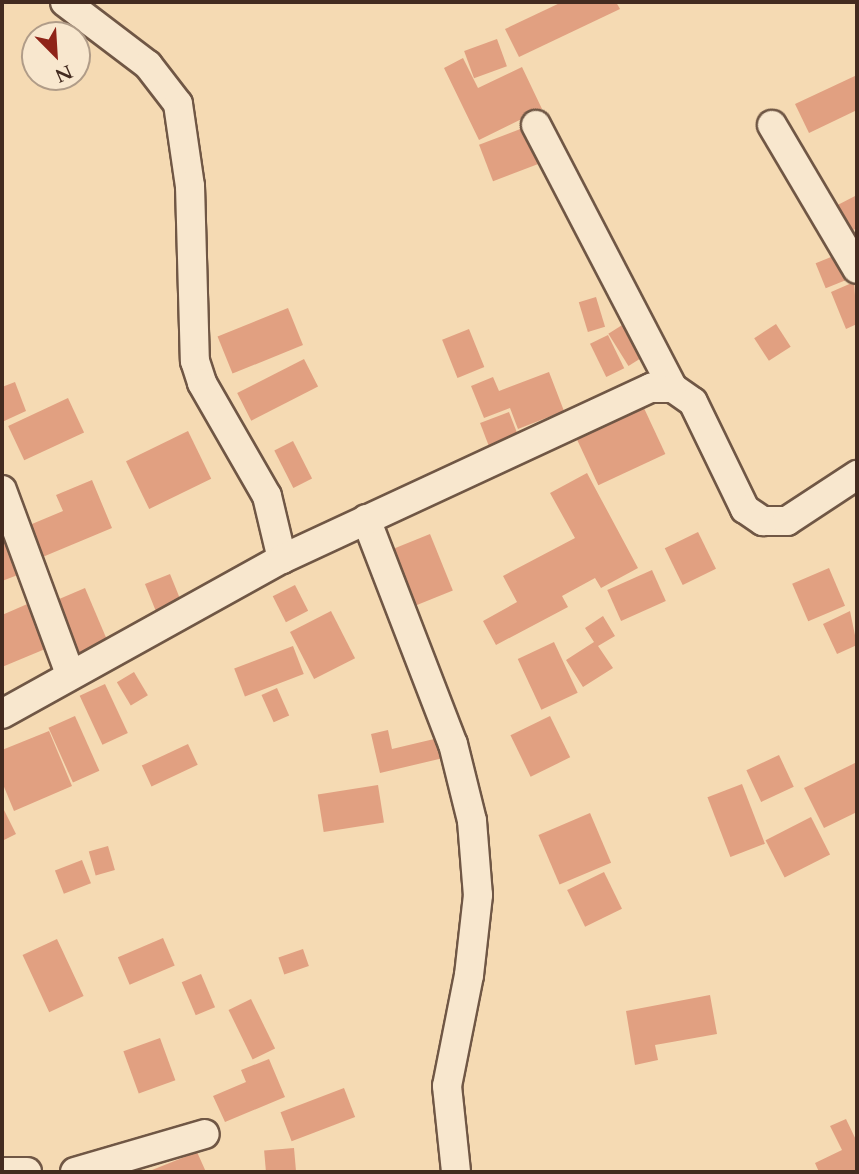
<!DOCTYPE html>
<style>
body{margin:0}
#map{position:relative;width:859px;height:1174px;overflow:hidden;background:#f5dab3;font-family:Cardo,serif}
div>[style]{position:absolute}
.building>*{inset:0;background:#e1a081;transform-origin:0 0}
.roads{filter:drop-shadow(2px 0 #705745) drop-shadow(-2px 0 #705745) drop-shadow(0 2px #705745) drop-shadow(0 -2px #705745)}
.minor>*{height:28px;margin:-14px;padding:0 14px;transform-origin:14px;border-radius:14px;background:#f8e7ce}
span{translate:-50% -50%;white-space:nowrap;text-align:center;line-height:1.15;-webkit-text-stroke:5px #f8e7ce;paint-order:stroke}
.frame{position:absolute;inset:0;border:4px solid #432b20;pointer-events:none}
.north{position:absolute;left:21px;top:21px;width:70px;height:70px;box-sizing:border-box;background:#f8e7ce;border:2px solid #b09c88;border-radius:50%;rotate:156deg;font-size:19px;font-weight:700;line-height:28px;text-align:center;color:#432b20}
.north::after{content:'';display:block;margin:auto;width:24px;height:32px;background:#8f2418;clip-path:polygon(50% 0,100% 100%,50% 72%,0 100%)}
</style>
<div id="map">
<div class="building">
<div style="clip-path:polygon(562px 2px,616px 2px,620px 9px,519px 57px,505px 29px)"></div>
<div style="left:497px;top:39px;width:29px;height:35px;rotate:70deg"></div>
<div style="clip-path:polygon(463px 58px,478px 88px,522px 67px,542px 109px,479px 140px,444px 68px)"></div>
<div style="clip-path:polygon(857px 75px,857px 110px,809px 133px,795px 104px)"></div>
<div style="left:536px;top:123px;width:39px;height:61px;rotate:69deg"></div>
<div style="clip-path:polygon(857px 195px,857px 228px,840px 237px,826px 211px)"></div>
<div style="left:836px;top:255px;width:27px;height:22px;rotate:68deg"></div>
<div style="clip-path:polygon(854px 282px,857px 324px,846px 329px,831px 292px)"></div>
<div style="left:596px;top:297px;width:31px;height:18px;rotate:73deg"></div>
<div style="left:288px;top:308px;width:40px;height:76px;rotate:68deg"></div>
<div style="left:627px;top:322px;width:38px;height:22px;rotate:58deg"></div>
<div style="left:776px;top:324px;width:27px;height:26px;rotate:57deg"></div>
<div style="left:469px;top:329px;width:41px;height:29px;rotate:68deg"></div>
<div style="left:608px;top:335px;width:37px;height:20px;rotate:64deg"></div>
<div style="left:304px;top:359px;width:31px;height:75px;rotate:63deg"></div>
<div style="clip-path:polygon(549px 372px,564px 411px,518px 429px,510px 408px,484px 418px,471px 386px,493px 377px,499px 391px)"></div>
<div style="clip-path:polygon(15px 382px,26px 411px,2px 422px,2px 387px)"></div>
<div style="left:68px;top:398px;width:38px;height:66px;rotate:65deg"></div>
<div style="left:643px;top:406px;width:53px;height:74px;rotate:65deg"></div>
<div style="left:509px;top:412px;width:25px;height:31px;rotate:69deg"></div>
<div style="left:188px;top:431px;width:53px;height:69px;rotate:64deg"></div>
<div style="left:293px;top:441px;width:42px;height:21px;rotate:63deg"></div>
<div style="clip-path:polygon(587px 473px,638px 568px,601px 588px,595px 578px,562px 596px,568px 607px,496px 645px,483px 621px,517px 602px,503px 576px,575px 538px,550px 493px)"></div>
<div style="clip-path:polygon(92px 480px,112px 528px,33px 561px,20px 529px,63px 511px,56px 495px)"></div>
<div style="left:698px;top:532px;width:41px;height:37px;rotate:64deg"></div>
<div style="left:430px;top:534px;width:61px;height:40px;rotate:68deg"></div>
<div style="clip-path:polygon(11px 540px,23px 573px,2px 581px,2px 543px)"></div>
<div style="left:829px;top:568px;width:41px;height:40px;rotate:67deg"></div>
<div style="left:652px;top:570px;width:34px;height:49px;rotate:66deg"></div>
<div style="left:170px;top:574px;width:37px;height:27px;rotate:68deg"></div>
<div style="left:295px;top:585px;width:29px;height:25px;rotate:63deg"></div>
<div style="left:85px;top:588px;width:66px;height:35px;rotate:67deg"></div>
<div style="clip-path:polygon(32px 602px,50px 647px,2px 667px,2px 615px)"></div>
<div style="left:331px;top:611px;width:53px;height:46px;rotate:63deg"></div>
<div style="clip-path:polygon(850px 611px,857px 645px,837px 654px,823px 624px)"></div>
<div style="clip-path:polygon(603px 616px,615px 636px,598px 646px,613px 668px,583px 687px,566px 660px,594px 642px,585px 628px)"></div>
<div style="left:554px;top:642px;width:56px;height:40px;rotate:65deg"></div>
<div style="left:293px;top:646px;width:30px;height:63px;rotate:69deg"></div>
<div style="left:134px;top:672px;width:27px;height:20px;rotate:59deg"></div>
<div style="left:105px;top:684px;width:54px;height:28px;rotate:65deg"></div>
<div style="left:277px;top:688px;width:30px;height:17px;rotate:66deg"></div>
<div style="left:75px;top:716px;width:60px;height:29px;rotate:66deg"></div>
<div style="left:550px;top:716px;width:46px;height:44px;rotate:64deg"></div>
<div style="clip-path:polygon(388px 730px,392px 749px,451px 735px,456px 755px,380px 773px,371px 734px)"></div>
<div style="clip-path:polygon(49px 731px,72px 786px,14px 811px,2px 782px,2px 750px)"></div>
<div style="left:188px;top:744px;width:23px;height:51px;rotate:65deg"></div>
<div style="left:779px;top:755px;width:35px;height:36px;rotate:65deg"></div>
<div style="clip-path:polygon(857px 762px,857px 812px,824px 828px,804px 788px)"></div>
<div style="left:742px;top:784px;width:64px;height:37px;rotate:69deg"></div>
<div style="left:378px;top:785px;width:38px;height:61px;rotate:81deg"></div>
<div style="clip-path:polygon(2px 806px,16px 834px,2px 841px)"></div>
<div style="left:590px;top:813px;width:54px;height:56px;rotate:67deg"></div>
<div style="left:811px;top:817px;width:42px;height:51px;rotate:63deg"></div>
<div style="left:108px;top:846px;width:25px;height:20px;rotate:74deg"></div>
<div style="left:82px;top:860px;width:25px;height:29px;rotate:69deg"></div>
<div style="left:604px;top:872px;width:41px;height:41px;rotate:64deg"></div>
<div style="left:163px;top:938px;width:30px;height:49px;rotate:67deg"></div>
<div style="left:57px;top:939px;width:63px;height:38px;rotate:65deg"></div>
<div style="left:303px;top:949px;width:18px;height:26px;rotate:71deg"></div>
<div style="left:201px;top:974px;width:36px;height:21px;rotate:67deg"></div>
<div style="clip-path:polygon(710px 995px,717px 1034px,655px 1045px,658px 1060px,635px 1065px,626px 1011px)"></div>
<div style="left:251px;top:999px;width:55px;height:25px;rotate:64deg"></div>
<div style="left:160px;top:1038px;width:45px;height:39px;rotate:70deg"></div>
<div style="clip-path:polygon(269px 1059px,285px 1097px,225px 1122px,213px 1096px,246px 1082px,241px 1070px)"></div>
<div style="left:344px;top:1088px;width:31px;height:68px;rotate:69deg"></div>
<div style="clip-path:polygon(846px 1119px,857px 1142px,857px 1172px,819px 1172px,815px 1163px,842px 1150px,830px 1126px)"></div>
<div style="left:294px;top:1148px;width:24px;height:30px;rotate:85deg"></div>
<div style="clip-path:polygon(197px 1152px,206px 1172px,147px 1172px)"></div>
</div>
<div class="roads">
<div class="minor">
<div style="left:65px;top:2px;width:104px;rotate:37.2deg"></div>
<div style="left:148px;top:65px;width:49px;rotate:52.4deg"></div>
<div style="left:178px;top:104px;width:83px;rotate:81.7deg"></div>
<div style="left:190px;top:186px;width:175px;rotate:88.4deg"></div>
<div style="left:195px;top:361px;width:23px;rotate:72deg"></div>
<div style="left:202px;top:383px;width:130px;rotate:60.1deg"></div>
<div style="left:267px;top:496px;width:65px;rotate:76.6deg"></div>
<div style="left:536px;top:125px;width:297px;rotate:62.5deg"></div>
<div style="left:772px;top:125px;width:167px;rotate:59.4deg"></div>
<div style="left:2px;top:490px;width:196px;rotate:69.7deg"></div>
<div style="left:366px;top:519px;width:241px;rotate:68.9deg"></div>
<div style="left:453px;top:744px;width:79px;rotate:76.1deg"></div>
<div style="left:472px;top:821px;width:74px;rotate:85.4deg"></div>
<div style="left:478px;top:895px;width:81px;rotate:96.4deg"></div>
<div style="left:469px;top:975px;width:113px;rotate:101.2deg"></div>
<div style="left:447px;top:1086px;width:86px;rotate:84deg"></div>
<div style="left:2px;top:714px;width:320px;rotate:-29deg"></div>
<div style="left:282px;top:559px;width:407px;rotate:-24.9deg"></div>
<div style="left:651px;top:388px;width:22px"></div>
<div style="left:673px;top:388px;width:24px;rotate:35deg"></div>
<div style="left:693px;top:402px;width:119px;rotate:64.1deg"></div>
<div style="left:745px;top:509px;width:22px;rotate:34deg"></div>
<div style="left:763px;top:521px;width:24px"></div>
<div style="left:787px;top:521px;width:84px;rotate:-33.3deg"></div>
<div style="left:2px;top:1172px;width:25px"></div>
<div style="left:75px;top:1172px;width:135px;rotate:-16.3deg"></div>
</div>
</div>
<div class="frame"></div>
<div class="north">N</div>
</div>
